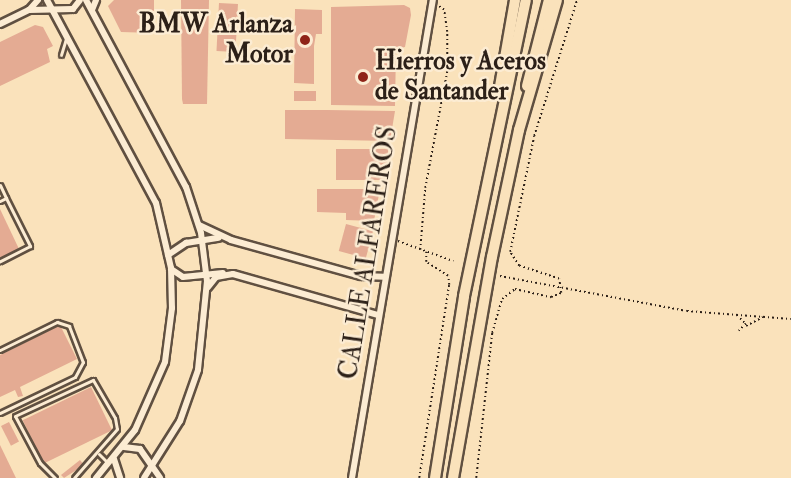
<!DOCTYPE html>
<style>
body{margin:0}
#map{position:relative;width:791px;height:478px;overflow:hidden;background:#fae2bb;font-family:"IM FELL Double Pica",serif}
div>[style]{position:absolute}
.building>*{inset:0;background:#e4ab93;transform-origin:0 0}
.path>*{height:1.5px;margin-top:-0.75px;transform-origin:0;background:repeating-linear-gradient(90deg,#2c2018 0 1.5px,transparent 0 4.5px)}
.roads{filter:drop-shadow(2px 0 #605041) drop-shadow(-2px 0 #605041) drop-shadow(0 2px #605041) drop-shadow(0 -2px #605041)}
.service>*{height:3px;margin:-1.5px;padding:0 1.5px;transform-origin:1.5px;border-radius:1.5px;background:#fcecd3}
.minor>*{height:6px;margin:-3px;padding:0 3px;transform-origin:3px;border-radius:3px;background:#fcecd3}
.motorway>*{height:10px;margin:-5px;padding:0 5px;transform-origin:5px;border-radius:5px;background:#fae2bb}
.dots>*{width:16px;height:16px;translate:-50% -50%;box-sizing:border-box;border:3px solid #fcecd3;border-radius:50%}
span{translate:-50% -50%;white-space:nowrap;text-align:center;line-height:1.15;-webkit-text-stroke:5px #fcecd3;paint-order:stroke}
.poi-label{font-size:26px;color:#2c2018;font-weight:700}
.right{translate:-100% -50%;text-align:right}
.left{translate:0 -50%;text-align:left}
.street-label{font-size:26px;color:#2c2018}
</style>
<div id="map">
<div class="building">
<div style="clip-path:polygon(114px 0,154px 0,154px 33px,121px 32px,108px 6px)"></div>
<div style="clip-path:polygon(181px 0,209px 0,207px 104px,183px 104px,182px 99px)"></div>
<div style="left:219px;top:3px;width:19px;height:48px;rotate:3deg"></div>
<div style="clip-path:polygon(404px 5px,410px 8px,411px 15px,405px 47px,396px 49px,395px 106px,331px 105px,331px 7px)"></div>
<div style="clip-path:polygon(295px 9px,322px 10px,322px 34px,316px 34px,314px 46px,314px 84px,294px 83px)"></div>
<div style="clip-path:polygon(35px 25px,43px 27px,53px 46px,47px 49px,50px 62px,0 86px,0 42px)"></div>
<div style="left:294px;top:91px;width:22px;height:10px"></div>
<div style="clip-path:polygon(285px 110px,327px 110px,395px 111px,390px 141px,285px 139px)"></div>
<div style="left:336px;top:149px;width:52px;height:31px"></div>
<div style="clip-path:polygon(317px 189px,380px 189px,374px 221px,346px 220px,346px 213px,317px 212px)"></div>
<div style="clip-path:polygon(0 209px,19px 249px,0 258px)"></div>
<div style="left:346px;top:224px;width:28px;height:28px;rotate:15deg"></div>
<div style="clip-path:polygon(60px 325px,77px 359px,20px 387px,23px 396px,18px 397px,15px 390px,0 397px,0 355px)"></div>
<div style="left:91px;top:387px;width:48px;height:76px;rotate:64deg"></div>
<div style="left:9px;top:422px;width:22px;height:9px;rotate:63deg"></div>
<div style="clip-path:polygon(0 445px,16px 478px,0 478px)"></div>
<div style="clip-path:polygon(80px 460px,84px 465px,64px 478px,61px 475px)"></div>
</div>
<div class="path">
<div style="left:398px;top:241px;width:59px;rotate:20deg"></div>
<div style="left:420px;top:250px;width:62px;rotate:-85.4deg"></div>
<div style="left:425px;top:188px;width:118px;rotate:-79.3deg"></div>
<div style="left:447px;top:72px;width:40px;rotate:-90deg"></div>
<div style="left:447px;top:32px;width:22px;rotate:-98deg"></div>
<div style="left:444px;top:10px;width:7px;rotate:-146deg"></div>
<div style="left:500px;top:276px;width:190px;rotate:10.6deg"></div>
<div style="left:687px;top:311px;width:104px;rotate:4.4deg"></div>
<div style="left:737px;top:315px;width:13px;rotate:45deg"></div>
<div style="left:746px;top:324px;width:10px;rotate:135deg"></div>
<div style="left:746px;top:326px;width:19px;rotate:-28deg"></div>
<div style="left:419px;top:478px;width:195px;rotate:-81.2deg"></div>
<div style="left:449px;top:285px;width:9px;rotate:-96deg"></div>
<div style="left:448px;top:276px;width:26px;rotate:-148deg"></div>
<div style="left:426px;top:262px;width:10px;rotate:-90deg"></div>
<div style="left:476px;top:478px;width:146px;rotate:-83.7deg"></div>
<div style="left:492px;top:333px;width:35px;rotate:-74deg"></div>
<div style="left:502px;top:299px;width:16px;rotate:-38deg"></div>
<div style="left:515px;top:289px;width:37px;rotate:13deg"></div>
<div style="left:551px;top:297px;width:11px;rotate:-22deg"></div>
<div style="left:561px;top:293px;width:14px;rotate:-98deg"></div>
<div style="left:559px;top:279px;width:42px;rotate:-162deg"></div>
<div style="left:519px;top:266px;width:17px;rotate:-123deg"></div>
<div style="left:510px;top:252px;width:118px;rotate:-78.3deg"></div>
<div style="left:534px;top:136px;width:143px;rotate:-72.5deg"></div>
</div>
<div class="roads">
<div class="service">
<div style="left:61px;top:55px;width:17px;rotate:-73deg"></div>
<div style="left:0;top:185px;width:14px;rotate:65deg"></div>
<div style="left:0;top:201px;width:7px;rotate:-27deg"></div>
<div style="left:6px;top:198px;width:54px;rotate:63.4deg"></div>
<div style="left:30px;top:246px;width:34px;rotate:153deg"></div>
<div style="left:0;top:350px;width:64px;rotate:-26.2deg"></div>
<div style="left:57px;top:322px;width:13px;rotate:18deg"></div>
<div style="left:69px;top:326px;width:39px;rotate:69deg"></div>
<div style="left:83px;top:362px;width:17px;rotate:118deg"></div>
<div style="left:75px;top:377px;width:83px;rotate:154.4deg"></div>
<div style="left:99px;top:454px;width:13px;rotate:45deg"></div>
<div style="left:55px;top:478px;width:21px;rotate:-135deg"></div>
<div style="left:40px;top:463px;width:53px;rotate:-118deg"></div>
<div style="left:15px;top:416px;width:86px;rotate:-24.8deg"></div>
<div style="left:93px;top:380px;width:44px;rotate:59.9deg"></div>
<div style="left:115px;top:418px;width:11px;rotate:80deg"></div>
<div style="left:117px;top:429px;width:65px;rotate:131.3deg"></div>
</div>
<div class="minor">
<div style="left:47px;top:0;width:230px;rotate:61.8deg"></div>
<div style="left:156px;top:203px;width:67px;rotate:77deg"></div>
<div style="left:171px;top:268px;width:40px;rotate:88.6deg"></div>
<div style="left:172px;top:308px;width:54px;rotate:97.4deg"></div>
<div style="left:165px;top:362px;width:74px;rotate:113.8deg"></div>
<div style="left:135px;top:430px;width:62px;rotate:129.1deg"></div>
<div style="left:86px;top:0;width:212px;rotate:61.9deg"></div>
<div style="left:186px;top:187px;width:48px;rotate:71.9deg"></div>
<div style="left:201px;top:233px;width:48px;rotate:82.9deg"></div>
<div style="left:207px;top:281px;width:89px;rotate:95.8deg"></div>
<div style="left:198px;top:370px;width:54px;rotate:109.4deg"></div>
<div style="left:180px;top:421px;width:67px;rotate:122.3deg"></div>
<div style="left:30px;top:9px;width:12px;rotate:-48deg"></div>
<div style="left:92px;top:10px;width:11px;rotate:-68deg"></div>
<div style="left:0;top:24px;width:32px;rotate:-26deg"></div>
<div style="left:29px;top:10px;width:44px;rotate:-1.3deg"></div>
<div style="left:73px;top:9px;width:11px;rotate:-52deg"></div>
<div style="left:199px;top:225px;width:35px;rotate:25deg"></div>
<div style="left:231px;top:240px;width:135px;rotate:15.5deg"></div>
<div style="left:361px;top:276px;width:23px;rotate:2deg"></div>
<div style="left:168px;top:255px;width:22px;rotate:-34deg"></div>
<div style="left:186px;top:243px;width:33px;rotate:-9deg"></div>
<div style="left:171px;top:269px;width:14px;rotate:34deg"></div>
<div style="left:183px;top:277px;width:40px;rotate:-5.7deg"></div>
<div style="left:208px;top:287px;width:13px;rotate:-51deg"></div>
<div style="left:216px;top:277px;width:17px;rotate:-10deg"></div>
<div style="left:233px;top:274px;width:151px;rotate:15.8deg"></div>
<div style="left:124px;top:447px;width:16px;rotate:7deg"></div>
<div style="left:140px;top:449px;width:35px;rotate:55deg"></div>
<div style="left:114px;top:459px;width:20px;rotate:72deg"></div>
<div style="left:352px;top:478px;width:485px;rotate:-80.4deg"></div>
</div>
<div class="motorway">
<div style="left:527px;top:86px;width:89px;rotate:-75.7deg"></div>
<div style="left:499px;top:92px;width:93px;rotate:-80.1deg"></div>
<div style="left:435px;top:478px;width:184px;rotate:-80.9deg"></div>
<div style="left:464px;top:296px;width:302px;rotate:-78.2deg"></div>
<div style="left:453px;top:478px;width:224px;rotate:-80deg"></div>
<div style="left:492px;top:257px;width:130px;rotate:-78deg"></div>
<div style="left:519px;top:130px;width:135px;rotate:-73.7deg"></div>
</div>
</div>
<div class="dots">
<div style="left:305px;top:40px;background:#8f2418"></div>
<div style="left:363px;top:77px;background:#8f2418"></div>
</div>
<div class="poi-label">
<span class="right" style="left:293px;top:40px">BMW Arlanza<br>Motor</span>
<span class="left" style="left:375px;top:77px">Hierros y Aceros<br>de Santander</span>
</div>
<div class="street-label">
<span style="left:369px;top:253px;rotate:-81deg">CALLE ALFAREROS</span>
</div>
</div>
